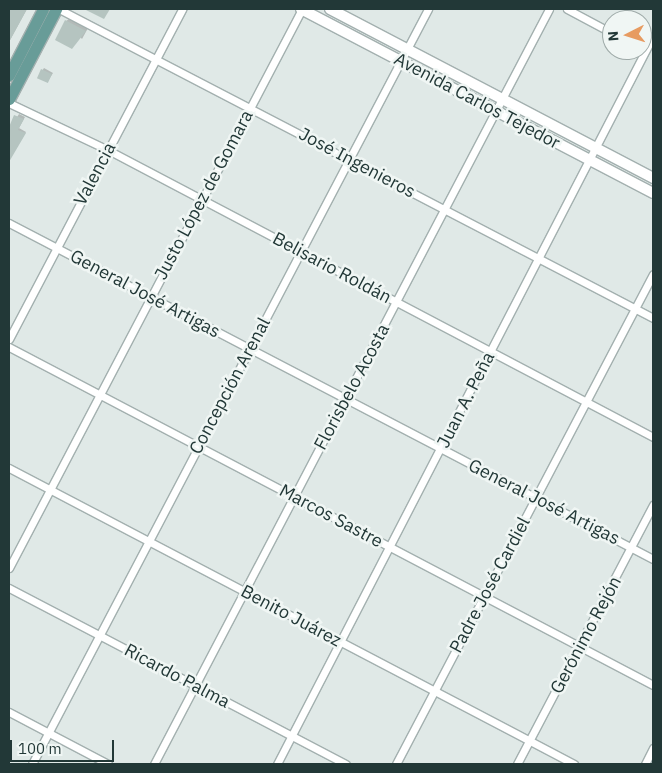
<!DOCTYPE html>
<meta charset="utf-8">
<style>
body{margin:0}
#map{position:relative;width:662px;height:773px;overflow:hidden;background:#e0e9e7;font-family:"IBM Plex Sans",sans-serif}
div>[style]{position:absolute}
.shadow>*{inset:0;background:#0003}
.building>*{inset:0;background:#b5c4c0;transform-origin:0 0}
.roads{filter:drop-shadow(1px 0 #a3b0af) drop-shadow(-1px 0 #a3b0af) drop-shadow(0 1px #a3b0af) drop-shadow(0 -1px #a3b0af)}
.street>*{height:7px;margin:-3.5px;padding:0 3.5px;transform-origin:3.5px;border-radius:3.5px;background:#fff}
.secondary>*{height:10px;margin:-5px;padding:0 5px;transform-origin:5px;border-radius:5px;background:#fff}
.primary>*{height:11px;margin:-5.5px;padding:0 5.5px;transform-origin:5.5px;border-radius:5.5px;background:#689c98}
span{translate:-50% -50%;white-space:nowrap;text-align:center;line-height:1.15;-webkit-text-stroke:5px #f0f6f4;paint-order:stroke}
.street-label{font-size:18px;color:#223837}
.frame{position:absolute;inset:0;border:10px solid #223837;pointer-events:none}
.north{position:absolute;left:602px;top:10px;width:50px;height:50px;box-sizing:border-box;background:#f0f6f4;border:1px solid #9eaaa8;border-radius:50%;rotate:265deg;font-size:14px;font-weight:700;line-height:20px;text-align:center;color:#223837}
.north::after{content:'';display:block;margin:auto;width:18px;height:22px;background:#e79b61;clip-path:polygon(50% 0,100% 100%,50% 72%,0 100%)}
.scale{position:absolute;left:10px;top:740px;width:104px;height:22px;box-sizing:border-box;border:2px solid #223837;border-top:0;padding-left:6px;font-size:15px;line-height:18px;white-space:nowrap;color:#223837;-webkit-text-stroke:4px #f0f6f4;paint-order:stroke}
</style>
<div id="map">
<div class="shadow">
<div style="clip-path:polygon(9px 9px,27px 9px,9px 42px)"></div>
<div style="clip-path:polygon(69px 19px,88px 28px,82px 39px,66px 21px)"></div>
<div style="clip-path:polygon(44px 68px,53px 73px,48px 81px,38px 77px)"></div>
<div style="clip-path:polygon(19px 114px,25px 117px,19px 128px,26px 132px,9px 160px,9px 130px)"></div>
</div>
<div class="building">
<div style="clip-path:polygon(9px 9px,27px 9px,9px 42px)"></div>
<div style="clip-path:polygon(84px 9px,110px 9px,104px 19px)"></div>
<div style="clip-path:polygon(65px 20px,86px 31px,72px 49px,55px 40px)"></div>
<div style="left:41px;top:69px;width:12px;height:10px;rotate:24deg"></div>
<div style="clip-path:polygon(14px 115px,24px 119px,18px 130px,26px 133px,9px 162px,9px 127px)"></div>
</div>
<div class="roads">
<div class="street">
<div style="left:59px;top:9px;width:670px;rotate:27.48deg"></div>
<div style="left:567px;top:9px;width:51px;rotate:28.1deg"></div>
<div style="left:9px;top:103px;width:110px;rotate:25.4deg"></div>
<div style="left:108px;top:150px;width:616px;rotate:27.77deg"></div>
<div style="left:9px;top:223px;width:726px;rotate:27.55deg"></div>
<div style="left:9px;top:339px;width:373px;rotate:-62.3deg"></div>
<div style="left:9px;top:347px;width:727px;rotate:27.69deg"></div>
<div style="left:9px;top:468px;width:638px;rotate:27.65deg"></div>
<div style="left:9px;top:568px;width:631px;rotate:-62.34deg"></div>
<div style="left:9px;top:588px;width:380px;rotate:27.6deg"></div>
<div style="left:9px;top:712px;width:112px;rotate:27.7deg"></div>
<div style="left:32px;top:764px;width:853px;rotate:-62.32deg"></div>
<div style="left:154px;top:764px;width:852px;rotate:-62.38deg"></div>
<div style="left:277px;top:764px;width:819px;rotate:-62.68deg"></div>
<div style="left:396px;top:764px;width:553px;rotate:-62.32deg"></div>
<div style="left:517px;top:764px;width:293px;rotate:-62.3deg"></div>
<div style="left:645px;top:764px;width:18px;rotate:-63deg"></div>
</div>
<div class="secondary">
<div style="left:301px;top:9px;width:397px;rotate:27.6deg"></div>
<div style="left:330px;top:9px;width:365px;rotate:27.6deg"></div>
</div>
<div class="primary">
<div style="left:9px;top:75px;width:74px;rotate:-62.7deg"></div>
<div style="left:9px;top:99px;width:102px;rotate:-62.4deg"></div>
</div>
</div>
<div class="street-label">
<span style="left:477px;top:101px;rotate:28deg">Avenida Carlos Tejedor</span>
<span style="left:357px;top:163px;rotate:28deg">José Ingenieros</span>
<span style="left:95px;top:174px;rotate:-62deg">Valencia</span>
<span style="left:204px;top:195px;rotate:-62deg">Justo López de Gomara</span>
<span style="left:332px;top:268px;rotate:28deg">Belisario Roldán</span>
<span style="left:145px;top:294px;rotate:28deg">General José Artigas</span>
<span style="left:230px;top:386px;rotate:-62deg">Concepción Arenal</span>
<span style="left:352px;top:387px;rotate:-62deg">Florisbelo Acosta</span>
<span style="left:466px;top:400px;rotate:-63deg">Juan A. Peña</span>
<span style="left:544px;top:502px;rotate:27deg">General José Artigas</span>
<span style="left:331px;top:516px;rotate:28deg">Marcos Sastre</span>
<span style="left:490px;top:585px;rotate:-62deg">Padre José Cardiel</span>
<span style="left:291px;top:616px;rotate:28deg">Benito Juárez</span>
<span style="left:586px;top:635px;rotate:-62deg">Gerónimo Rejón</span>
<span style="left:177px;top:676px;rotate:28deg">Ricardo Palma</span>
</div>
<div class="frame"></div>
<div class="north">N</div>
<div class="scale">100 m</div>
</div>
